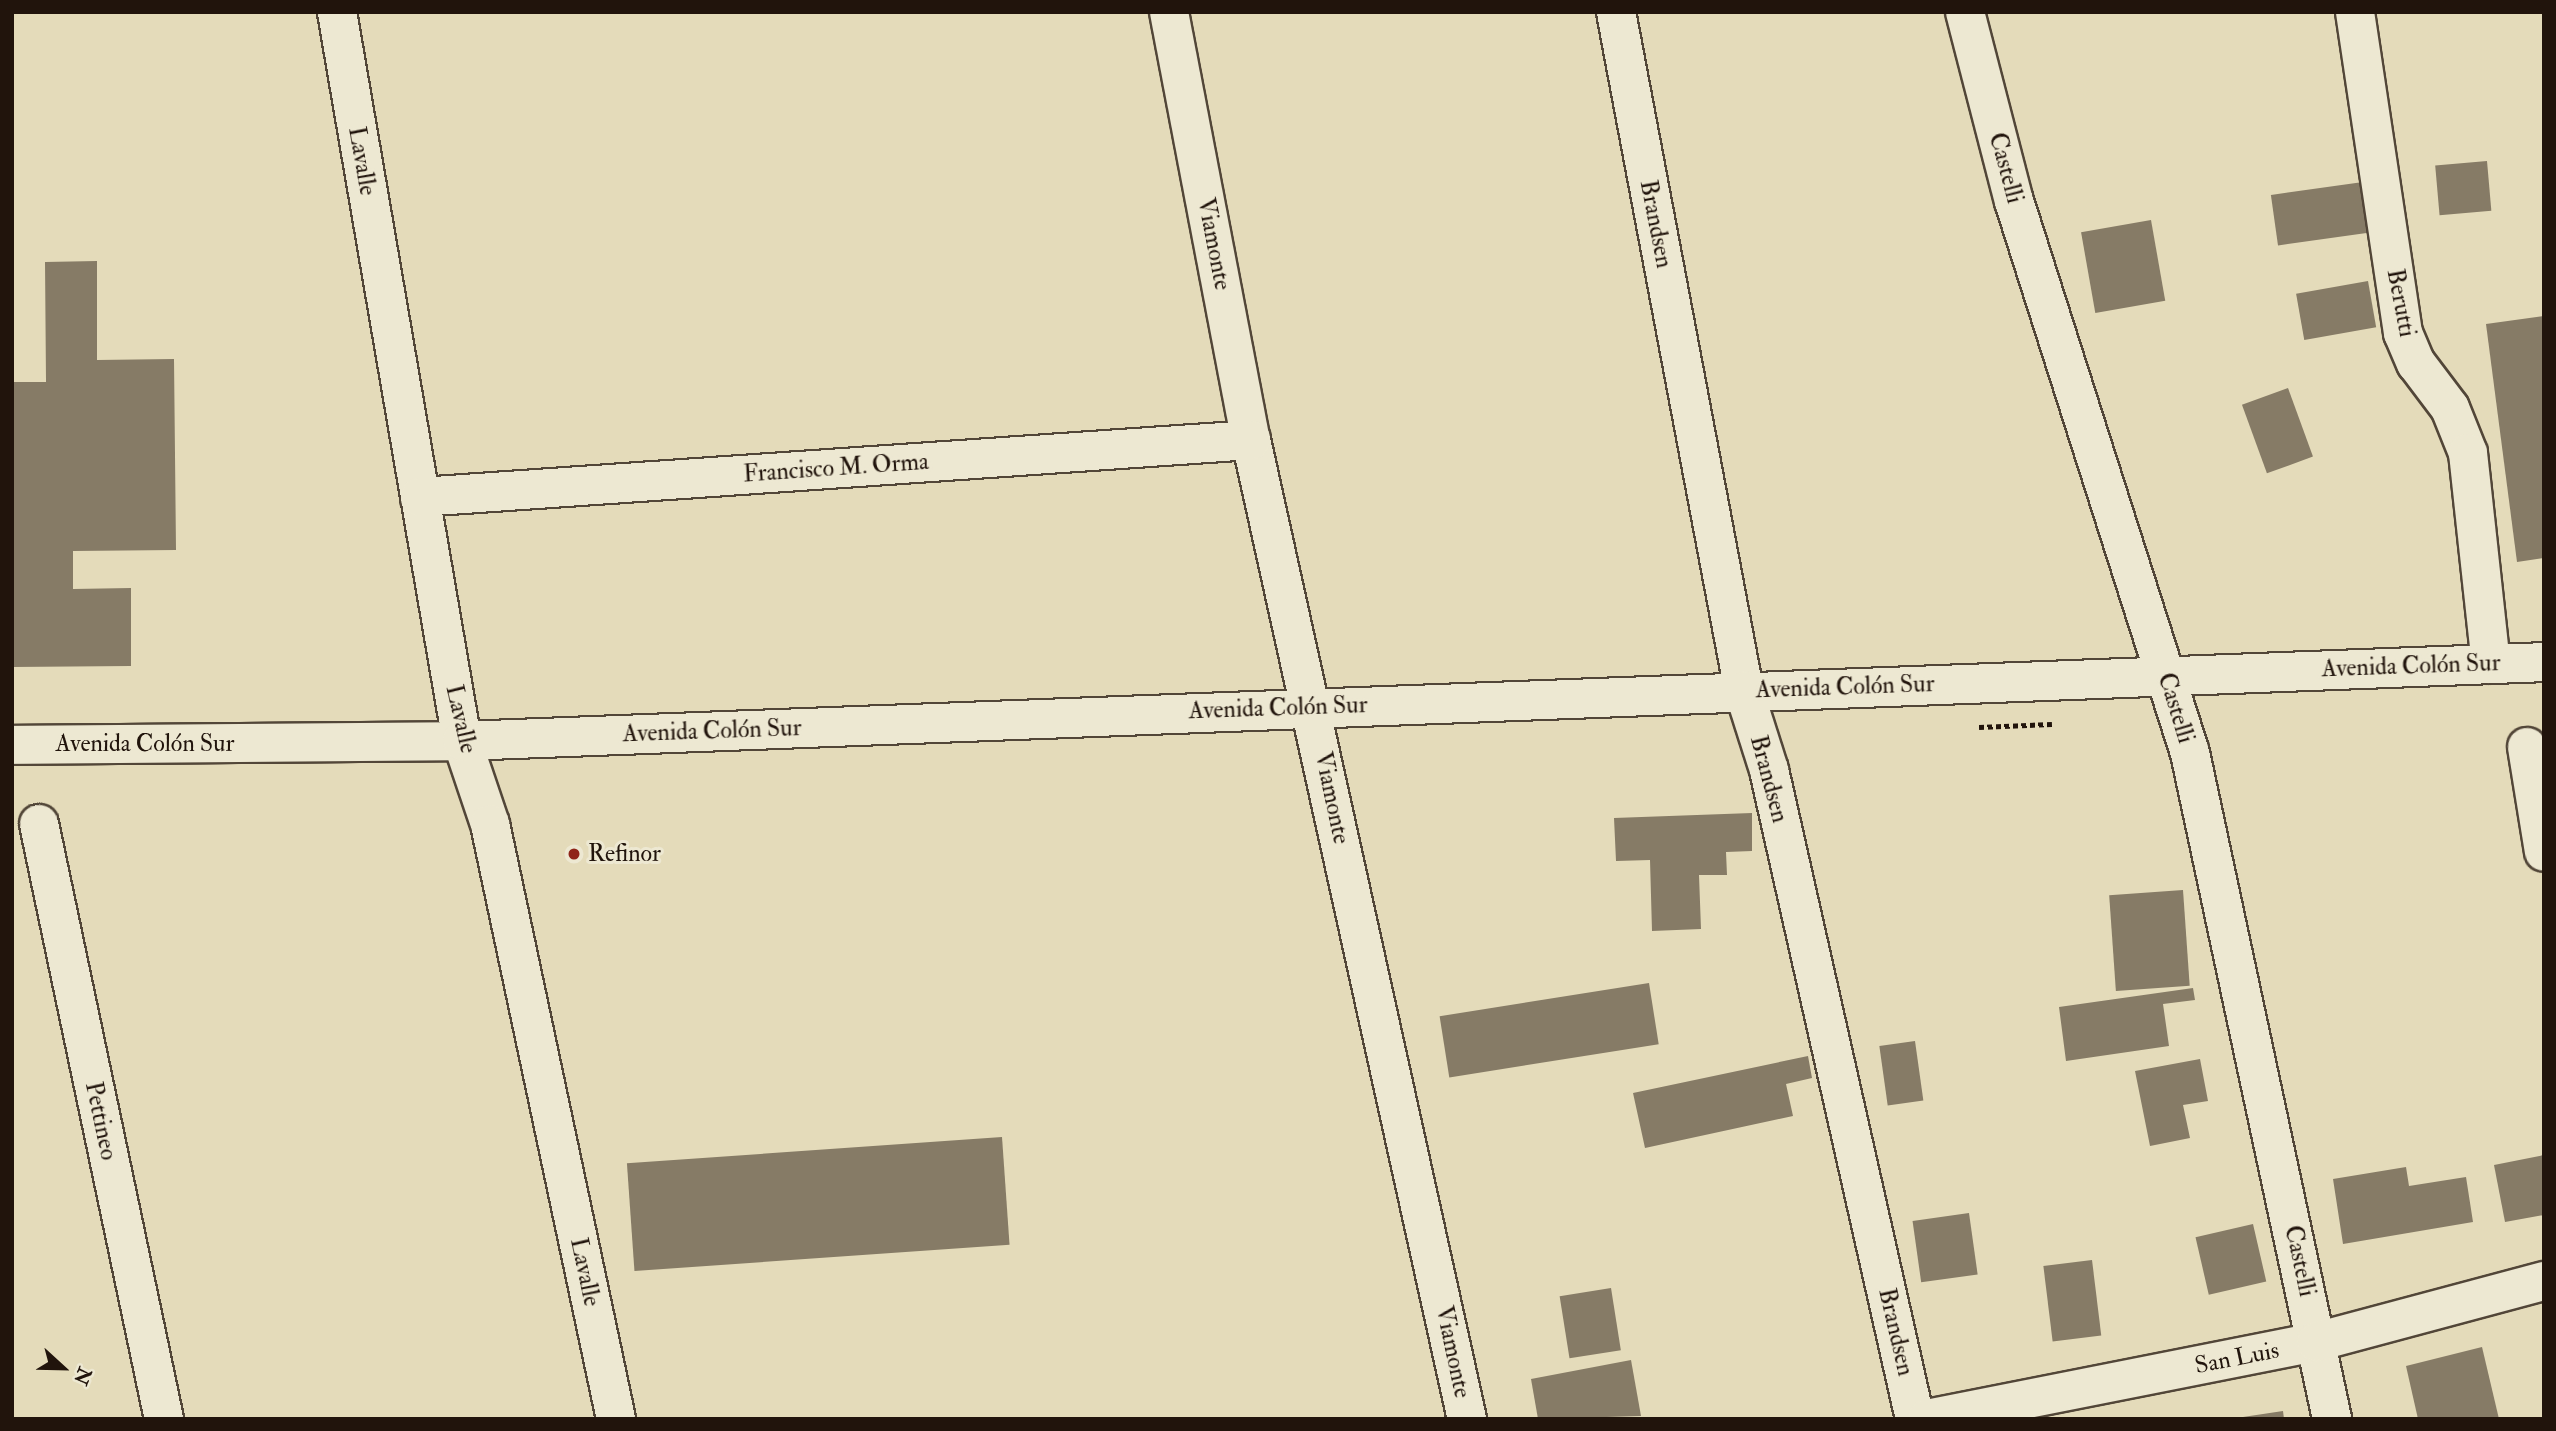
<!DOCTYPE html>
<meta charset="utf-8">
<style>
body{margin:0}
#map{position:relative;width:2556px;height:1431px;overflow:hidden;background:#e4dbba;font-family:"IM FELL Double Pica",serif}
div>[style]{position:absolute}
.building>*{inset:0;background:#867b66;transform-origin:0 0}
.path>*{height:4.5px;margin-top:-2.25px;transform-origin:0;background:repeating-linear-gradient(90deg,#21140c 0 5px,transparent 0 8.5px)}
.roads{filter:drop-shadow(2px 0 #524638) drop-shadow(-2px 0 #524638) drop-shadow(0 2px #524638) drop-shadow(0 -2px #524638)}
.minor>*{height:38px;margin:-19px;padding:0 19px;transform-origin:19px;border-radius:19px;background:#ede8d2}
.secondary>*{height:38px;margin:-19px;padding:0 19px;transform-origin:19px;border-radius:19px;background:#ede8d2}
.dots>*{width:19px;height:19px;translate:-50% -50%;box-sizing:border-box;border:4px solid #ede8d2;border-radius:50%}
span{translate:-50% -50%;white-space:nowrap;text-align:center;line-height:1.15;-webkit-text-stroke:6px #ede8d2;paint-order:stroke}
.street-label{font-size:24px;color:#21140c}
.poi-label{font-size:24px;color:#21140c}
.left{translate:0 -50%;text-align:left}
.frame{position:absolute;inset:0;border:14px solid #21140c;pointer-events:none}
.north{position:absolute;left:28px;top:1333px;width:70px;height:70px;-webkit-text-stroke:5px #ede8d2;paint-order:stroke;rotate:112deg;font-size:19px;font-weight:700;line-height:28px;text-align:center;color:#21140c}
.north::after{content:'';display:block;margin:auto;width:24px;height:32px;background:#21140c;clip-path:polygon(50% 0,100% 100%,50% 72%,0 100%)}
</style>
<div id="map">
<div class="building">
<div style="left:2487px;top:161px;width:50px;height:52px;rotate:85deg"></div>
<div style="left:2363px;top:182px;width:51px;height:93px;rotate:82deg"></div>
<div style="left:2151px;top:220px;width:82px;height:71px;rotate:80deg"></div>
<div style="clip-path:polygon(97px 261px,97px 360px,174px 359px,176px 550px,73px 551px,73px 589px,131px 588px,131px 666px,12px 667px,12px 382px,46px 382px,45px 262px)"></div>
<div style="left:2368px;top:281px;width:47px;height:73px;rotate:80deg"></div>
<div style="clip-path:polygon(2544px 316px,2544px 558px,2517px 562px,2486px 324px)"></div>
<div style="left:2288px;top:388px;width:73px;height:49px;rotate:70deg"></div>
<div style="clip-path:polygon(1752px 813px,1752px 851px,1726px 852px,1727px 875px,1699px 875px,1701px 929px,1652px 931px,1650px 860px,1616px 861px,1614px 818px)"></div>
<div style="left:2183px;top:890px;width:96px;height:74px;rotate:86deg"></div>
<div style="left:1649px;top:983px;width:62px;height:212px;rotate:81deg"></div>
<div style="clip-path:polygon(2193px 988px,2195px 1000px,2163px 1004px,2169px 1046px,2066px 1061px,2059px 1007px)"></div>
<div style="left:1915px;top:1041px;width:60px;height:36px;rotate:82deg"></div>
<div style="clip-path:polygon(1808px 1056px,1812px 1078px,1786px 1084px,1793px 1116px,1645px 1148px,1633px 1093px)"></div>
<div style="clip-path:polygon(2200px 1059px,2208px 1101px,2183px 1105px,2190px 1138px,2150px 1146px,2135px 1071px)"></div>
<div style="left:1002px;top:1137px;width:108px;height:376px;rotate:86deg"></div>
<div style="clip-path:polygon(2544px 1155px,2544px 1215px,2505px 1222px,2494px 1165px)"></div>
<div style="clip-path:polygon(2406px 1167px,2409px 1186px,2466px 1177px,2473px 1222px,2343px 1244px,2333px 1179px)"></div>
<div style="left:1969px;top:1213px;width:62px;height:57px;rotate:82deg"></div>
<div style="left:2253px;top:1224px;width:59px;height:59px;rotate:77deg"></div>
<div style="left:2092px;top:1260px;width:76px;height:49px;rotate:83deg"></div>
<div style="left:1611px;top:1288px;width:63px;height:52px;rotate:81deg"></div>
<div style="clip-path:polygon(2482px 1347px,2499px 1419px,2418px 1419px,2406px 1366px)"></div>
<div style="clip-path:polygon(1631px 1360px,1641px 1416px,1538px 1419px,1531px 1379px)"></div>
<div style="clip-path:polygon(2283px 1411px,2284px 1419px,2243px 1419px,2243px 1417px)"></div>
</div>
<div class="path">
<div style="left:1979px;top:727px;width:73px;rotate:-2.4deg"></div>
</div>
<div class="roads">
<div class="minor">
<div style="left:337px;top:12px;width:740px;rotate:80.27deg"></div>
<div style="left:462px;top:741px;width:88px;rotate:71.4deg"></div>
<div style="left:490px;top:824px;width:608px;rotate:78.04deg"></div>
<div style="left:1169px;top:12px;width:436px;rotate:79.2deg"></div>
<div style="left:1251px;top:440px;width:1003px;rotate:77.56deg"></div>
<div style="left:1616px;top:12px;width:691px;rotate:79.32deg"></div>
<div style="left:1744px;top:691px;width:83px;rotate:72.4deg"></div>
<div style="left:1769px;top:770px;width:665px;rotate:77.32deg"></div>
<div style="left:1965px;top:12px;width:195px;rotate:75.5deg"></div>
<div style="left:2014px;top:201px;width:579px;rotate:72.32deg"></div>
<div style="left:2190px;top:753px;width:681px;rotate:77.96deg"></div>
<div style="left:2355px;top:12px;width:325px;rotate:81.5deg"></div>
<div style="left:2403px;top:333px;width:33px;rotate:67deg"></div>
<div style="left:2416px;top:363px;width:56px;rotate:52.9deg"></div>
<div style="left:2450px;top:408px;width:48px;rotate:68.2deg"></div>
<div style="left:2468px;top:453px;width:212px;rotate:83.8deg"></div>
<div style="left:420px;top:497px;width:833px;rotate:-3.92deg"></div>
<div style="left:2527px;top:747px;width:106px;rotate:80.8deg"></div>
<div style="left:39px;top:824px;width:608px;rotate:78.14deg"></div>
<div style="left:1927px;top:1419px;width:397px;rotate:-11.2deg"></div>
<div style="left:2316px;top:1342px;width:236px;rotate:-15deg"></div>
</div>
<div class="secondary">
<div style="left:12px;top:745px;width:450px;rotate:-0.5deg"></div>
<div style="left:462px;top:741px;width:2083px;rotate:-2.17deg"></div>
</div>
</div>
<div class="dots">
<div style="left:574px;top:854px;background:#8f2418"></div>
</div>
<div class="street-label">
<span style="left:362px;top:161px;rotate:80deg">Lavalle</span>
<span style="left:2006px;top:168px;rotate:75deg">Castelli</span>
<span style="left:1656px;top:224px;rotate:79deg">Brandsen</span>
<span style="left:1214px;top:244px;rotate:79deg">Viamonte</span>
<span style="left:2401px;top:303px;rotate:79deg">Berutti</span>
<span style="left:836px;top:468px;rotate:-4deg">Francisco M. Orma</span>
<span style="left:2411px;top:666px;rotate:-2deg">Avenida Colón Sur</span>
<span style="left:1845px;top:687px;rotate:-2deg">Avenida Colón Sur</span>
<span style="left:1278px;top:708px;rotate:-2deg">Avenida Colón Sur</span>
<span style="left:2176px;top:708px;rotate:73deg">Castelli</span>
<span style="left:461px;top:719px;rotate:77deg">Lavalle</span>
<span style="left:712px;top:731px;rotate:-2deg">Avenida Colón Sur</span>
<span style="left:145px;top:744px">Avenida Colón Sur</span>
<span style="left:1769px;top:779px;rotate:75deg">Brandsen</span>
<span style="left:1332px;top:798px;rotate:78deg">Viamonte</span>
<span style="left:101px;top:1121px;rotate:78deg">Pettineo</span>
<span style="left:2300px;top:1261px;rotate:78deg">Castelli</span>
<span style="left:585px;top:1272px;rotate:78deg">Lavalle</span>
<span style="left:1896px;top:1332px;rotate:77deg">Brandsen</span>
<span style="left:1453px;top:1352px;rotate:78deg">Viamonte</span>
<span style="left:2237px;top:1358px;rotate:-11deg">San Luis</span>
</div>
<div class="poi-label">
<span class="left" style="left:588px;top:854px">Refinor</span>
</div>
<div class="frame"></div>
<div class="north">N</div>
</div>
